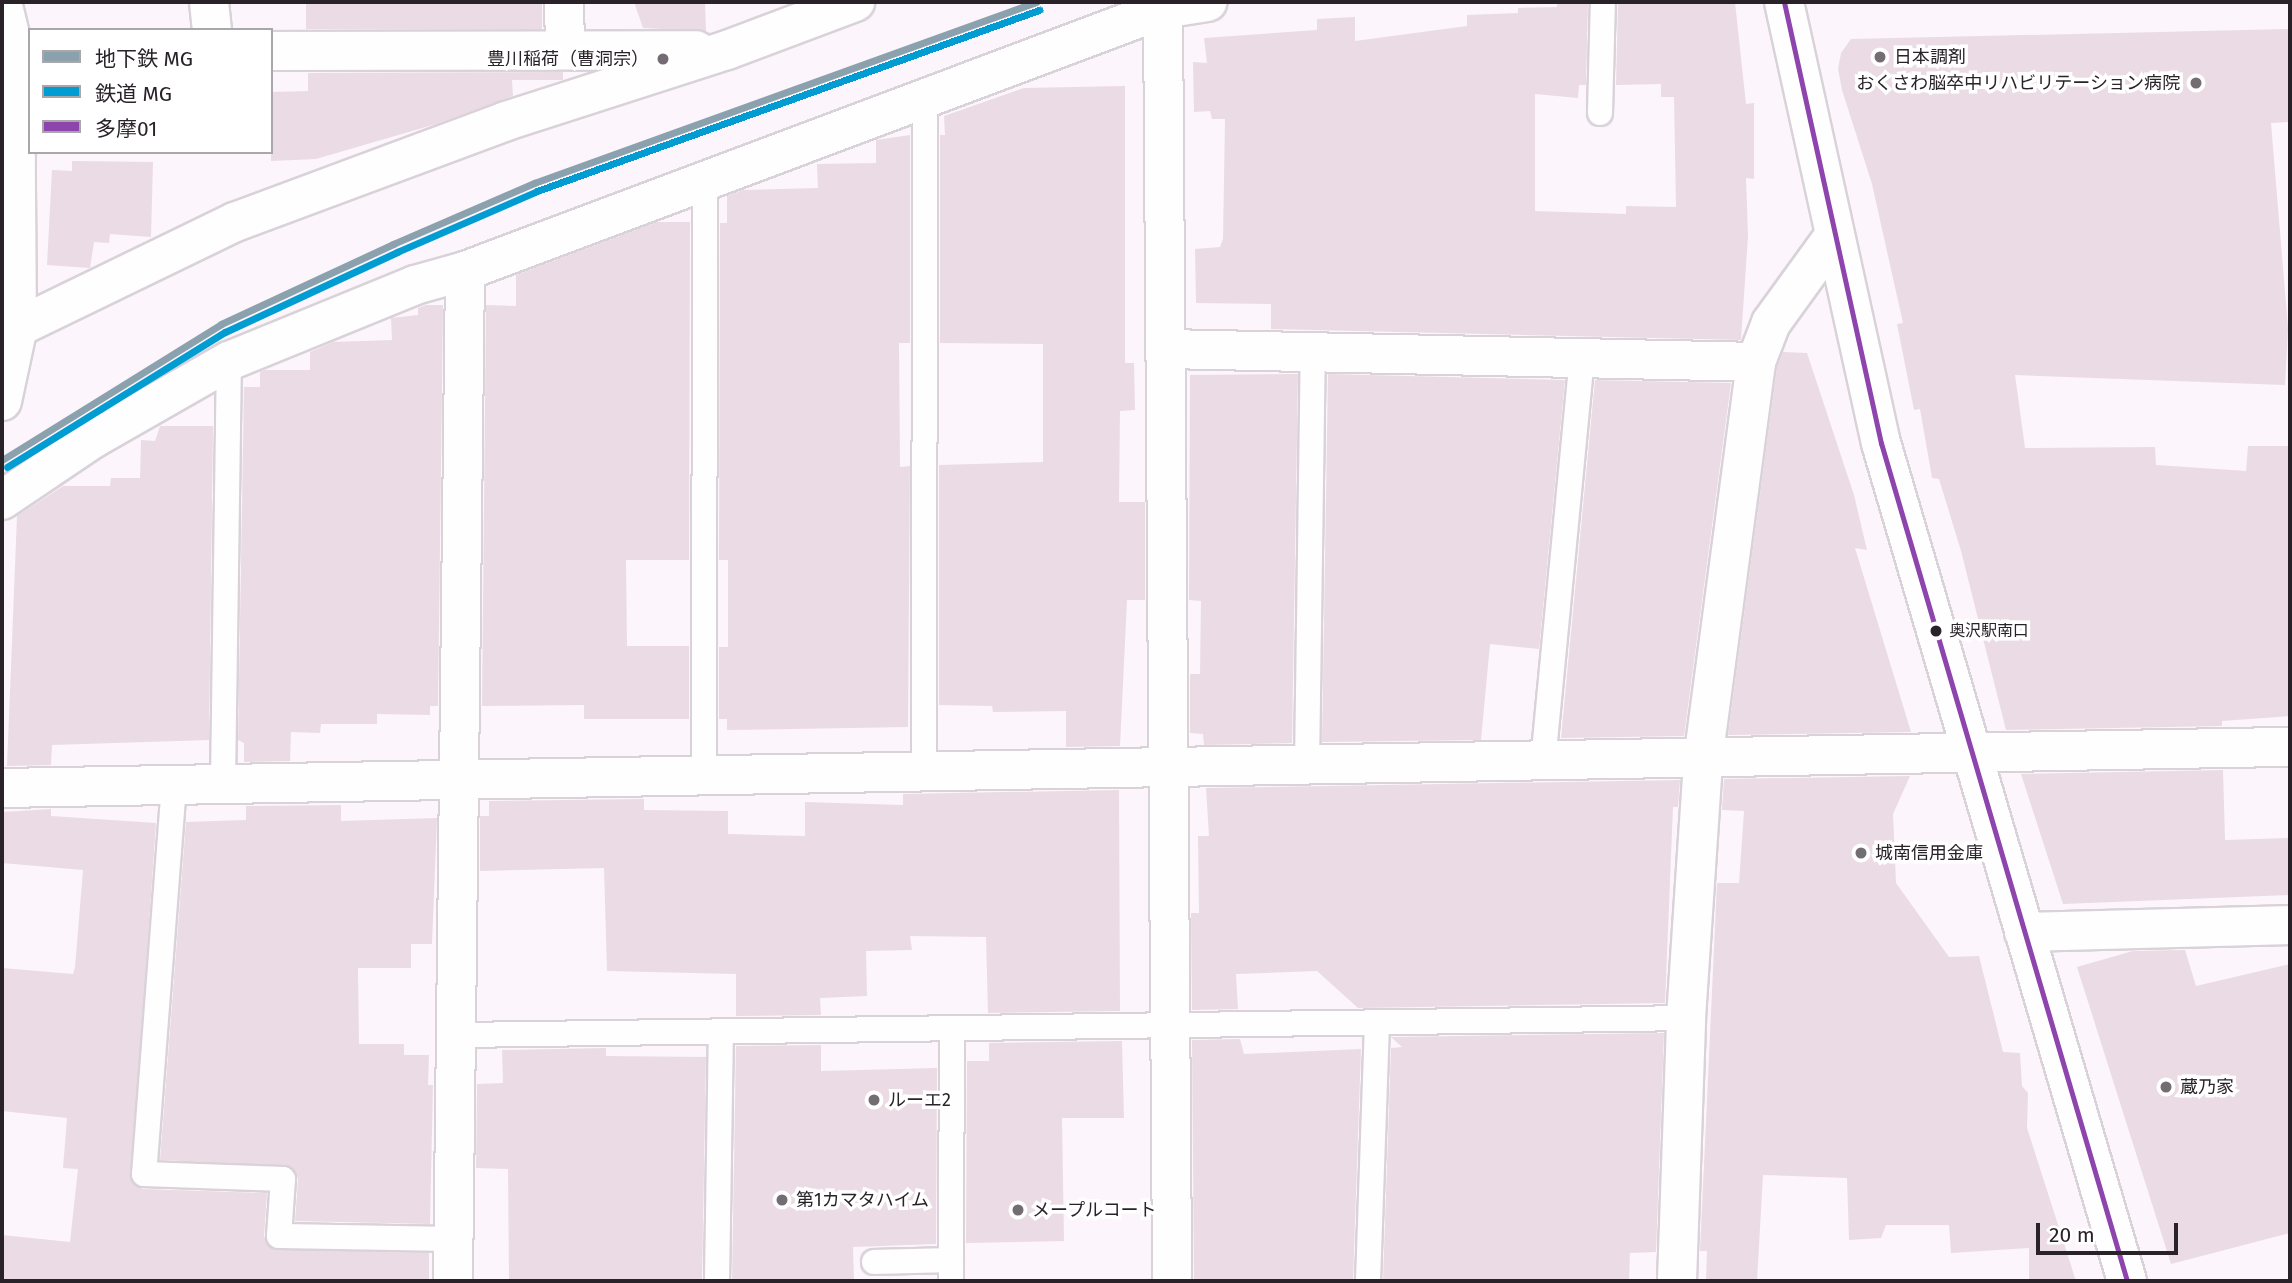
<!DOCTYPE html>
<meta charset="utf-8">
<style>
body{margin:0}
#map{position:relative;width:2292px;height:1283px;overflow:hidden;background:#fcf5fc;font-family:"Fira Sans","Noto Sans JP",sans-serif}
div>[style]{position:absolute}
.building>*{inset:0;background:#ebdbe4;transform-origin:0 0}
.roads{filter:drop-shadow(2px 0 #d9d2d9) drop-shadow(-2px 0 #d9d2d9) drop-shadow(0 2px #d9d2d9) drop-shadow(0 -2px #d9d2d9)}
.lane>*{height:24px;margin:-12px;padding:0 12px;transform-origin:12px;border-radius:12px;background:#fffeff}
.street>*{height:38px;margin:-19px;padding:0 19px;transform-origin:19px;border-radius:19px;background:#fffeff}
.secondary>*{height:38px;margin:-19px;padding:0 19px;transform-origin:19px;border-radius:19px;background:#fffeff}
.bus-1>*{height:5px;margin:-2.5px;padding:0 2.5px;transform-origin:2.5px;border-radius:2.5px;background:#8e44ad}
.rail-1>*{height:7px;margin:-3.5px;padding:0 3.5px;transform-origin:3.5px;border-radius:3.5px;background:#009cd2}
.metro-1>*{height:7px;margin:-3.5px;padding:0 3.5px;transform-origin:3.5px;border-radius:3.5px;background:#8ba2ae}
.dots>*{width:19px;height:19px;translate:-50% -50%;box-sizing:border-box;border:4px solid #fff;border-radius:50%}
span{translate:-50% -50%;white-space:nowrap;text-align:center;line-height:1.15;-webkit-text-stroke:7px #fff;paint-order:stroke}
.bus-label{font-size:16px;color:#292329}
.left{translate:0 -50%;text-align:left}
.poi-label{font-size:18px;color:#292329}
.right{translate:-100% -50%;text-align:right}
.frame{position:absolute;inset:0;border:4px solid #292329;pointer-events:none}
.legend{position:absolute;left:28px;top:28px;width:245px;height:126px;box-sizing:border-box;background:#fff;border:2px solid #a9a7a9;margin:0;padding:9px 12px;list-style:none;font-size:21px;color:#292329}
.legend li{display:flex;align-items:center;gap:14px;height:35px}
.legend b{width:35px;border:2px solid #a9a7a9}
.scale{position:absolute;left:2036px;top:1223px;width:142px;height:32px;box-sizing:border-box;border:4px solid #292329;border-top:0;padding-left:9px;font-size:21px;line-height:24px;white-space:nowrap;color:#292329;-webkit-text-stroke:5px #fff;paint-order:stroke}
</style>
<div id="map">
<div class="building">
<div style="left:306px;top:2px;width:236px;height:27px"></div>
<div style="clip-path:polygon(634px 2px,705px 2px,706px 31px,643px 28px)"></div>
<div style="clip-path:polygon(1557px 2px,1588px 2px,1586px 85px,1579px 85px,1578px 98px,1535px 94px,1535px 211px,1626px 214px,1626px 206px,1676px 207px,1674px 97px,1661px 97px,1661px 84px,1616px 85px,1618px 2px,1735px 2px,1746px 104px,1754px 103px,1754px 179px,1746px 178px,1748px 236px,1741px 340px,1271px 329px,1271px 304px,1196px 303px,1195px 249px,1220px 247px,1223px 239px,1225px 119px,1212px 119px,1210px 111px,1194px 112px,1193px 62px,1207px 63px,1204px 38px,1317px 30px,1317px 19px,1355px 17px,1355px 41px,1467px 26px,1467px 15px,1518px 13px,1518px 8px,1557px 7px)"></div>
<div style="clip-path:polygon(2290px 29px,2290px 122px,2271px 123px,2288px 328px,2285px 385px,2015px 375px,2025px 448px,2155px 447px,2156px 465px,2246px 471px,2248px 446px,2290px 446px,2290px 716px,2222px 721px,2222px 726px,2006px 730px,1961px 551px,1939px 479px,1932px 478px,1920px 409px,1914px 410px,1897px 324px,1903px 323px,1872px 184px,1842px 90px,1838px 69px,1841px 53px,1851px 39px)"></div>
<div style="clip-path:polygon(563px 72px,563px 80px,512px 80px,513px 96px,436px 124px,316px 159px,271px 161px,271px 92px,308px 91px,308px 73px)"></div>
<div style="clip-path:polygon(1125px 86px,1125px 363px,1134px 363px,1135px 410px,1120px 411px,1119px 502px,1145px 502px,1145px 600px,1127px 600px,1120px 746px,1066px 747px,1066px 711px,993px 712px,992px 706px,939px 705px,939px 465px,1043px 462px,1043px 344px,940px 343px,940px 135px,945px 135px,944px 116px,1024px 88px)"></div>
<div style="clip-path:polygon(910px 135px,910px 343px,899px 343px,900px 467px,910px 466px,908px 727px,727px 730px,727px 719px,719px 719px,719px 647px,728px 647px,728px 560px,719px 560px,720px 223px,727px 223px,727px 196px,743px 190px,818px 188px,817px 164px,876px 163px,876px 140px)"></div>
<div style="clip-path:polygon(72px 161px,153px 162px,151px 237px,110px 234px,109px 243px,94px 242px,90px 268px,47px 265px,52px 170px,72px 171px)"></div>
<div style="clip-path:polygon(657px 222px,690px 222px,689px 560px,626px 560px,627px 646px,689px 646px,689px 719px,584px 719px,584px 705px,482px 706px,486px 305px,516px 306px,516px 275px)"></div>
<div style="clip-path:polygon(426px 305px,443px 305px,438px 706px,430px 706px,430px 715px,377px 714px,377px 724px,321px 724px,320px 733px,291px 732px,290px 761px,244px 762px,244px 743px,238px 740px,244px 387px,260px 387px,260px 372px,264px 370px,310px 370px,310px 352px,333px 342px,392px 340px,391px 318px,418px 315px,418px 308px)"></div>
<div style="clip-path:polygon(1783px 352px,1807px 353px,1854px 495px,1867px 550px,1855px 548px,1911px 732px,1728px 735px,1777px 367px)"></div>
<div style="clip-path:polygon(1298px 374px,1292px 743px,1204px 745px,1203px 734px,1190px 733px,1190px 674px,1200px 674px,1201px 601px,1189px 600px,1190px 375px)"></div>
<div style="clip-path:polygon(1328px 374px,1565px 380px,1539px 649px,1490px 644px,1481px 740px,1322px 742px)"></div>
<div style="clip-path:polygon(1595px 380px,1731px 383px,1684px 736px,1561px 738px)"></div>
<div style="clip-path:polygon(160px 426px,213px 426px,209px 740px,52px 745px,51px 765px,7px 766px,17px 516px,63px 486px,110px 486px,111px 478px,140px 478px,141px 440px,155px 441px)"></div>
<div style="clip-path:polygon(2223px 770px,2225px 840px,2290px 838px,2290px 895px,2063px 904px,2021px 774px)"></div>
<div style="clip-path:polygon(1910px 776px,1893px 814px,1896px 883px,1949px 957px,1979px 956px,2003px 1052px,2020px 1053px,2022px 1086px,2028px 1093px,2027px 1128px,2076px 1281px,2029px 1281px,2029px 1248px,1951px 1253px,1949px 1225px,1886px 1225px,1881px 1238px,1849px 1240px,1847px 1178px,1763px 1175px,1757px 1281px,1706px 1280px,1707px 1251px,1700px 1251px,1717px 883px,1739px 883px,1744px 811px,1722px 810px,1724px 779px)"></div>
<div style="clip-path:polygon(1680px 780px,1678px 807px,1673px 807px,1665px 1003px,1358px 1008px,1317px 971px,1236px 974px,1238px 1009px,1192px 1010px,1191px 913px,1199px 913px,1198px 836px,1209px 836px,1206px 788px)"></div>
<div style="clip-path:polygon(1119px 790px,1120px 1011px,988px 1013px,986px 937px,910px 936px,912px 950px,866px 951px,867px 996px,820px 998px,821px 1015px,736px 1016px,736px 974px,607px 971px,604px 868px,480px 871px,480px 816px,489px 816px,489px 801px,644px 799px,644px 810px,728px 811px,728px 834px,805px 836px,805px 802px,903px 805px,903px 794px)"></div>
<div style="clip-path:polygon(341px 805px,341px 821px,437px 818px,432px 944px,411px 944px,411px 968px,358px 968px,359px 1044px,404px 1044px,404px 1055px,429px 1055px,428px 1085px,433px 1085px,430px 1224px,295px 1221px,298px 1179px,290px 1166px,160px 1160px,186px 822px,246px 820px,246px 806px)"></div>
<div style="clip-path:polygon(51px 809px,51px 816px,156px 823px,131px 1181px,143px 1189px,267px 1193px,264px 1236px,272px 1249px,429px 1253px,429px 1281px,2px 1281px,2px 1235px,70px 1242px,78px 1169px,63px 1168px,67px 1118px,2px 1111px,2px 968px,73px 974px,75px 967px,83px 870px,2px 863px,2px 812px)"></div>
<div style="clip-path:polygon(2185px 950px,2196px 986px,2290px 964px,2290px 1233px,2171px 1264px,2077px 967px,2133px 951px)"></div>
<div style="clip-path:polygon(1664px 1033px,1656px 1252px,1630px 1253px,1629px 1281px,1383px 1281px,1391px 1048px,1402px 1047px,1391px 1037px)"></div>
<div style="clip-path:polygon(1240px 1039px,1244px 1054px,1361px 1049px,1353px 1281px,1194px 1281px,1192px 1040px)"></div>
<div style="clip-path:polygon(1122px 1041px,1124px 1118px,1062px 1118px,1064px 1241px,966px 1243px,967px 1061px,989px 1061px,989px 1043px)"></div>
<div style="clip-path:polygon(821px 1045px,821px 1071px,937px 1068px,936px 1244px,853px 1247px,854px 1281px,732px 1281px,736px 1046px)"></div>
<div style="clip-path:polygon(606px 1048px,606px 1056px,706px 1057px,702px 1281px,509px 1281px,508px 1169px,476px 1168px,477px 1084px,503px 1083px,502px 1050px)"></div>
</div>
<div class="roads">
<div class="lane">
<div style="left:1600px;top:113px;width:111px;rotate:-88.5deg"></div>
<div style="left:1543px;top:762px;width:406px;rotate:-84.5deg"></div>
<div style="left:1307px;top:767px;width:415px;rotate:-89.2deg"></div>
<div style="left:924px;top:773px;width:674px;rotate:-89.91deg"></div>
<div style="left:704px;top:777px;width:597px;rotate:-89.9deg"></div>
<div style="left:223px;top:784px;width:423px;rotate:-89.2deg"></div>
<div style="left:174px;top:785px;width:390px;rotate:94.4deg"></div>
<div style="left:144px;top:1174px;width:139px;rotate:2.1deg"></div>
<div style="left:283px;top:1179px;width:57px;rotate:94deg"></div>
<div style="left:279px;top:1236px;width:175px;rotate:1deg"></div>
<div style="left:459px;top:1035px;width:1227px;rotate:-0.79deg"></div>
<div style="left:874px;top:1262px;width:77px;rotate:-1.5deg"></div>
<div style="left:717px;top:1281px;width:248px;rotate:-89.1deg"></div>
<div style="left:951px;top:1281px;width:251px;rotate:-89.8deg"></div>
<div style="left:1368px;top:1281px;width:257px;rotate:-88deg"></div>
</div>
<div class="street">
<div style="left:209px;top:2px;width:28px;rotate:84deg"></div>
<div style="left:564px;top:2px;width:45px;rotate:88.7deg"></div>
<div style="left:1163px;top:9px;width:1272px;rotate:89.59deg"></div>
<div style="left:271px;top:51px;width:425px;rotate:-0.1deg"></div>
<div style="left:2px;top:335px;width:259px;rotate:-25.9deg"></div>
<div style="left:235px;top:222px;width:289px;rotate:-20.4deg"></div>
<div style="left:506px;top:121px;width:232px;rotate:-17.8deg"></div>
<div style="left:727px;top:50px;width:137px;rotate:-20.6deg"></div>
<div style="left:1167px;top:349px;width:589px;rotate:1.26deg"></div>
<div style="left:2px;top:401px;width:72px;rotate:-77.9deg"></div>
<div style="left:17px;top:331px;width:276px;rotate:-90.4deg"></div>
<div style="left:15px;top:55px;width:55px;rotate:-103.8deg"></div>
<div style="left:2px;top:500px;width:111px;rotate:-34deg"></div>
<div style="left:94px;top:438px;width:155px;rotate:-29.7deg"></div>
<div style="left:229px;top:361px;width:201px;rotate:-22.2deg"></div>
<div style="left:415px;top:285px;width:52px;rotate:-15.6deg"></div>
<div style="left:465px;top:271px;width:746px;rotate:-20.57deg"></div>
<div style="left:1163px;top:9px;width:45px;rotate:-9deg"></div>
<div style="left:2px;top:788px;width:2288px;rotate:-1.03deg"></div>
<div style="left:2024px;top:932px;width:266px;rotate:-1.5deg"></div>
<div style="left:453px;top:1281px;width:1010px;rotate:-89.32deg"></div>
<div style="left:1677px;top:1281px;width:263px;rotate:-88deg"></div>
<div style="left:1686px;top:1018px;width:259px;rotate:-86.2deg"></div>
<div style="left:1703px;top:760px;width:402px;rotate:-82.4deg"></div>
<div style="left:1756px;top:362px;width:42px;rotate:-69deg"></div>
<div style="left:1771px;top:323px;width:107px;rotate:-54.1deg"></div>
</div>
<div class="secondary">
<div style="left:1784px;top:2px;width:452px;rotate:77.6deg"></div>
<div style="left:1881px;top:443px;width:873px;rotate:73.64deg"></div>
</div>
</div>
<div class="bus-1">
<div style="left:1784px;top:2px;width:452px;rotate:77.6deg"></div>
<div style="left:1881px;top:443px;width:873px;rotate:73.64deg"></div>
</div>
<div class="rail-1">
<div style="left:7px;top:467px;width:256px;rotate:-31.8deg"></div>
<div style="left:225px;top:332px;width:190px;rotate:-24.9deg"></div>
<div style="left:397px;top:252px;width:153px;rotate:-23.5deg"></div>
<div style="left:537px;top:191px;width:534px;rotate:-19.83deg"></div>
</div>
<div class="metro-1">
<div style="left:2px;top:460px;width:258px;rotate:-31.8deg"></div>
<div style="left:221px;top:324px;width:190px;rotate:-24.9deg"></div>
<div style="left:393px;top:244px;width:154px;rotate:-23.4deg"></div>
<div style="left:534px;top:183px;width:534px;rotate:-19.83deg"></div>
</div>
<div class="dots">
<div style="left:1880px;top:57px;background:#736c73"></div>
<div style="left:663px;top:59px;background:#736c73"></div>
<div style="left:2196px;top:83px;background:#736c73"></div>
<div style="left:1936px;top:631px;background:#292329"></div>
<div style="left:1861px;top:853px;background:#736c73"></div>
<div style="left:2166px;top:1087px;background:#736c73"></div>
<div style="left:874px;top:1100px;background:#736c73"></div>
<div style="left:782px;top:1200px;background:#736c73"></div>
<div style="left:1018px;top:1210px;background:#736c73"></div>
</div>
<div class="bus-label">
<span class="left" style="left:1949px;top:631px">奥沢駅南口</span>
</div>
<div class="poi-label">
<span class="left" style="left:1894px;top:57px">日本調剤</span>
<span class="right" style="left:649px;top:59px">豊川稲荷（曹洞宗）</span>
<span class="right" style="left:2180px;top:83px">おくさわ脳卒中リハビリテーション病院</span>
<span class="left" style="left:1875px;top:853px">城南信用金庫</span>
<span class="left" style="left:2180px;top:1087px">蔵乃家</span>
<span class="left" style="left:888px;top:1100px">ルーエ2</span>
<span class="left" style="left:796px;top:1200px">第1カマタハイム</span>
<span class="left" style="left:1032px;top:1210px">メープルコート</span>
</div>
<div class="frame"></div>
<ul class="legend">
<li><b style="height:9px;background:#8ba2ae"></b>地下鉄 MG</li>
<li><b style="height:9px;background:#009cd2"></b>鉄道 MG</li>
<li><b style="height:9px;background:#8e44ad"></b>多摩01</li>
</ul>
<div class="scale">20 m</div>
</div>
